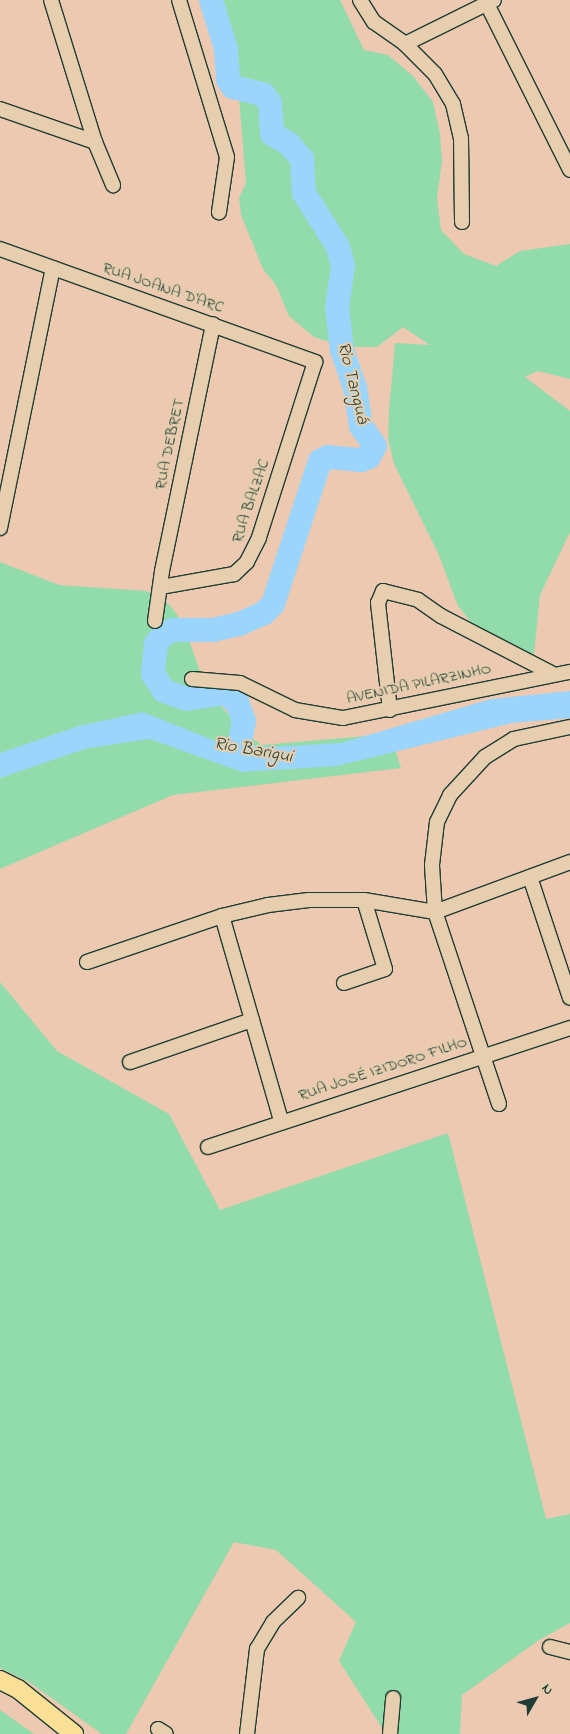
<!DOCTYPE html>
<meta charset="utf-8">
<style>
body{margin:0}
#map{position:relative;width:570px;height:1734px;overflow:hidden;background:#ecc9b0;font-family:"Indie Flower",sans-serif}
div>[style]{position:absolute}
.green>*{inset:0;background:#92dbab}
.water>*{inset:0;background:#9bd5fb}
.river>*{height:24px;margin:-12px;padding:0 12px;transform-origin:12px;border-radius:12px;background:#9bd5fb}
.roads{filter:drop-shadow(1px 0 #1f3d34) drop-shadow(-1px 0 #1f3d34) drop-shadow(0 1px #1f3d34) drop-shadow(0 -1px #1f3d34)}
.minor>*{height:14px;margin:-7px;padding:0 7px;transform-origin:7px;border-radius:7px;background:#e6ceae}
.major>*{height:18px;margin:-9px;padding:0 9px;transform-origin:9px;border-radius:9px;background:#fadf96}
span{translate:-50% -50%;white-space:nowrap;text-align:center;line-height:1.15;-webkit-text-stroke:4px #e6ceae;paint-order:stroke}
.street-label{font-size:16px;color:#1f3d34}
.water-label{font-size:18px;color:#25453e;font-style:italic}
.north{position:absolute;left:510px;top:1674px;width:50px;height:50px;-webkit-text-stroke:4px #e6ceae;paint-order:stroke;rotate:52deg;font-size:14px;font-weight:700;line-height:20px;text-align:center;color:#1f3d34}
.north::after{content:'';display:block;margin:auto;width:18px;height:22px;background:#1f3d34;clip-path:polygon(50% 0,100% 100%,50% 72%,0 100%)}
</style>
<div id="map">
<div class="green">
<div style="clip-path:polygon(201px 0,340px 0,364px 50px,388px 55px,413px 76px,433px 102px,440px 134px,442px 161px,437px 198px,441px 230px,464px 254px,496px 266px,520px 251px,570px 244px,570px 379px,538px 371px,525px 377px,570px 411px,570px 532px,540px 595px,534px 653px,522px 666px,495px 652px,458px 606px,438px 553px,394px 464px,388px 437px,389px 411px,395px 343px,430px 345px,403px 327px,377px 347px,345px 347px,314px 337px,289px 316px,276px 285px,263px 269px,241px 215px,239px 198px,246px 183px,239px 97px,210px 34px)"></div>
<div style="clip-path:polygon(0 562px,59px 585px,147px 591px,170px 605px,184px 625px,200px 672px,213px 696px,243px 732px,262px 745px,390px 734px,401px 768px,173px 795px,0 869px)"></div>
<div style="clip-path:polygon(0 982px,57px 1051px,169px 1114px,220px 1210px,448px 1133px,546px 1519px,570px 1514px,570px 1623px,539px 1640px,462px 1695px,460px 1734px,386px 1734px,339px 1661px,356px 1622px,276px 1550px,234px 1542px,126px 1734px,102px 1734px,29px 1682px,0 1668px)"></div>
<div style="clip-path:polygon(0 1710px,34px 1734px,0 1734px)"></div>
</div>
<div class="water">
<div style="clip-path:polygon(570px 691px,570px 718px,512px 723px,337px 766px,242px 772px,150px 739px,88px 748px,0 778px,0 753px,79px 726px,143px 712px,218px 742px,273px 747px,341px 743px,491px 699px)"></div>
</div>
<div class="river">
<div style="left:211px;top:0;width:51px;rotate:73deg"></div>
<div style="left:226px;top:49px;width:31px;rotate:86deg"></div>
<div style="left:228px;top:80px;width:9px;rotate:54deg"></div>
<div style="left:233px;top:87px;width:32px;rotate:14deg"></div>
<div style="left:264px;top:95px;width:10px;rotate:53deg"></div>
<div style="left:270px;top:103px;width:31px;rotate:86deg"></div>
<div style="left:272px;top:134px;width:20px;rotate:30deg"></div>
<div style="left:289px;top:144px;width:20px;rotate:49deg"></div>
<div style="left:302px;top:159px;width:34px;rotate:87deg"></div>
<div style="left:304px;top:193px;width:64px;rotate:57.8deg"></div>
<div style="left:338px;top:247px;width:20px;rotate:75deg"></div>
<div style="left:343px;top:266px;width:42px;rotate:98.1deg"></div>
<div style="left:337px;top:308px;width:42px;rotate:83.2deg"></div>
<div style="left:342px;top:350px;width:40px;rotate:71.1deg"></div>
<div style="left:355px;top:388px;width:38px;rotate:81deg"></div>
<div style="left:361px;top:426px;width:24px;rotate:55deg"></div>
<div style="left:375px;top:446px;width:13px;rotate:119deg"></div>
<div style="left:369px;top:457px;width:9px;rotate:159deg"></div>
<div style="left:361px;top:460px;width:33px;rotate:-175deg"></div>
<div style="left:328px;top:457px;width:9px;rotate:153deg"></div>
<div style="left:320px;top:461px;width:151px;rotate:108.2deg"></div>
<div style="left:273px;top:604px;width:13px;rotate:135deg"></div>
<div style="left:264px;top:613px;width:27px;rotate:156deg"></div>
<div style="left:239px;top:624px;width:26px;rotate:167deg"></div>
<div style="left:214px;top:630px;width:41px;rotate:180deg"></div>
<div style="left:173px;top:630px;width:10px;rotate:156deg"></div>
<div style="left:164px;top:634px;width:13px;rotate:129deg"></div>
<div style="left:156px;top:644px;width:30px;rotate:96deg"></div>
<div style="left:153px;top:674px;width:20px;rotate:57deg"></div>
<div style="left:164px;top:691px;width:24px;rotate:19deg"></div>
<div style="left:187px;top:699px;width:39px;rotate:-9deg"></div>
<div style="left:226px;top:693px;width:16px;rotate:43deg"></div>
<div style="left:238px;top:704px;width:18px;rotate:71deg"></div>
<div style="left:244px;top:721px;width:31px;rotate:101deg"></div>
</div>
<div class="roads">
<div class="minor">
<div style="left:51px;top:0;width:149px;rotate:72.8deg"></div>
<div style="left:95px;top:142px;width:47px;rotate:67.3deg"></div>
<div style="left:179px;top:0;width:164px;rotate:73deg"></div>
<div style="left:227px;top:157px;width:56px;rotate:98.3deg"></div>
<div style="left:360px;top:0;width:26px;rotate:58deg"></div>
<div style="left:374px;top:22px;width:38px;rotate:35deg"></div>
<div style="left:405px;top:44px;width:42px;rotate:45deg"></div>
<div style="left:435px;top:74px;width:35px;rotate:59deg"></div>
<div style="left:453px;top:104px;width:35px;rotate:77deg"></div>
<div style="left:461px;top:138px;width:84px;rotate:89.3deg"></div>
<div style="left:485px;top:0;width:190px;rotate:63.4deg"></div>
<div style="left:405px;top:44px;width:99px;rotate:-26.3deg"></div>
<div style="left:0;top:109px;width:101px;rotate:19.2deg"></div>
<div style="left:0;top:249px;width:335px;rotate:19.7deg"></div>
<div style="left:315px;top:362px;width:185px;rotate:107.7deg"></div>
<div style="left:259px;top:538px;width:27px;rotate:117deg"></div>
<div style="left:247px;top:562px;width:18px;rotate:137deg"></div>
<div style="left:234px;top:574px;width:75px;rotate:170deg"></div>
<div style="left:0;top:528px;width:265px;rotate:-78.5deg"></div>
<div style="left:155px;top:621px;width:50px;rotate:-82deg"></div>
<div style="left:162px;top:571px;width:252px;rotate:-78.3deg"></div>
<div style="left:192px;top:679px;width:48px;rotate:4.8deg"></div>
<div style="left:240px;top:683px;width:61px;rotate:26.1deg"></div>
<div style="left:295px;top:710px;width:49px;rotate:9.5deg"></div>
<div style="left:343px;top:718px;width:232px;rotate:-11.5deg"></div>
<div style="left:390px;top:710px;width:108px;rotate:-96.4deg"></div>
<div style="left:378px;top:603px;width:13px;rotate:-67deg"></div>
<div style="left:383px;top:591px;width:36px;rotate:14deg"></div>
<div style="left:418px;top:600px;width:28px;rotate:35deg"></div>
<div style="left:441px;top:616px;width:124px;rotate:27.4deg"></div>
<div style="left:530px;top:877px;width:127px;rotate:71.7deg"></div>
<div style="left:222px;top:916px;width:213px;rotate:73.9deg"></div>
<div style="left:87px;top:962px;width:143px;rotate:-18.8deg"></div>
<div style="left:222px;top:916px;width:47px;rotate:-13.4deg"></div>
<div style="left:268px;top:905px;width:41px;rotate:-7deg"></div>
<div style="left:309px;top:900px;width:55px"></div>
<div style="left:364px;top:900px;width:72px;rotate:9.6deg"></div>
<div style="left:435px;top:912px;width:144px;rotate:-20.3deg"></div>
<div style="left:344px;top:983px;width:43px;rotate:-18.9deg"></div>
<div style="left:385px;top:969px;width:72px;rotate:-106.9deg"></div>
<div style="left:130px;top:1062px;width:129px;rotate:-19deg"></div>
<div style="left:499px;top:1104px;width:202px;rotate:-108.4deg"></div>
<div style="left:435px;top:912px;width:47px;rotate:-93.7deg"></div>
<div style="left:432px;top:865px;width:43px;rotate:-83.4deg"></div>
<div style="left:437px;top:822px;width:30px;rotate:-64deg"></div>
<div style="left:450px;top:795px;width:52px;rotate:-47.4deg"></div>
<div style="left:485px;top:757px;width:34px;rotate:-32deg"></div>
<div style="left:514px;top:739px;width:57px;rotate:-12.1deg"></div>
<div style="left:208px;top:1147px;width:381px;rotate:-18.2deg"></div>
<div style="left:550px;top:1647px;width:21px;rotate:14deg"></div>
<div style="left:158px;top:1729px;width:9px;rotate:32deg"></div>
<div style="left:247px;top:1734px;width:86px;rotate:-83.3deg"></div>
<div style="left:257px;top:1649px;width:31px;rotate:-59deg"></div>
<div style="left:273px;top:1622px;width:35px;rotate:-44deg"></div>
<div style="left:390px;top:1734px;width:36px;rotate:-85deg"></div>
</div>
<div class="major">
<div style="left:0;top:1680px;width:20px;rotate:27deg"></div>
<div style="left:18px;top:1689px;width:72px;rotate:38.8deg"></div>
</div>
</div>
<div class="street-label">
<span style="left:163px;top:288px;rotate:19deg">RUA JOANA D'ARC</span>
<span style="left:170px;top:444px;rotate:-78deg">RUA DEBRET</span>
<span style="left:251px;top:501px;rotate:-71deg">RUA BALZAC</span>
<span style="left:419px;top:684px;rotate:-12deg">AVENIDA PILARZINHO</span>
<span style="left:383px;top:1069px;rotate:-18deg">RUA JOSÉ IZIDORO FILHO</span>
</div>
<div class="water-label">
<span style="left:352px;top:383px;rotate:76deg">Rio Tanguá</span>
<span style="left:253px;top:751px;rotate:10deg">Rio Barigui</span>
</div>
<div class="north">N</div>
</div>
